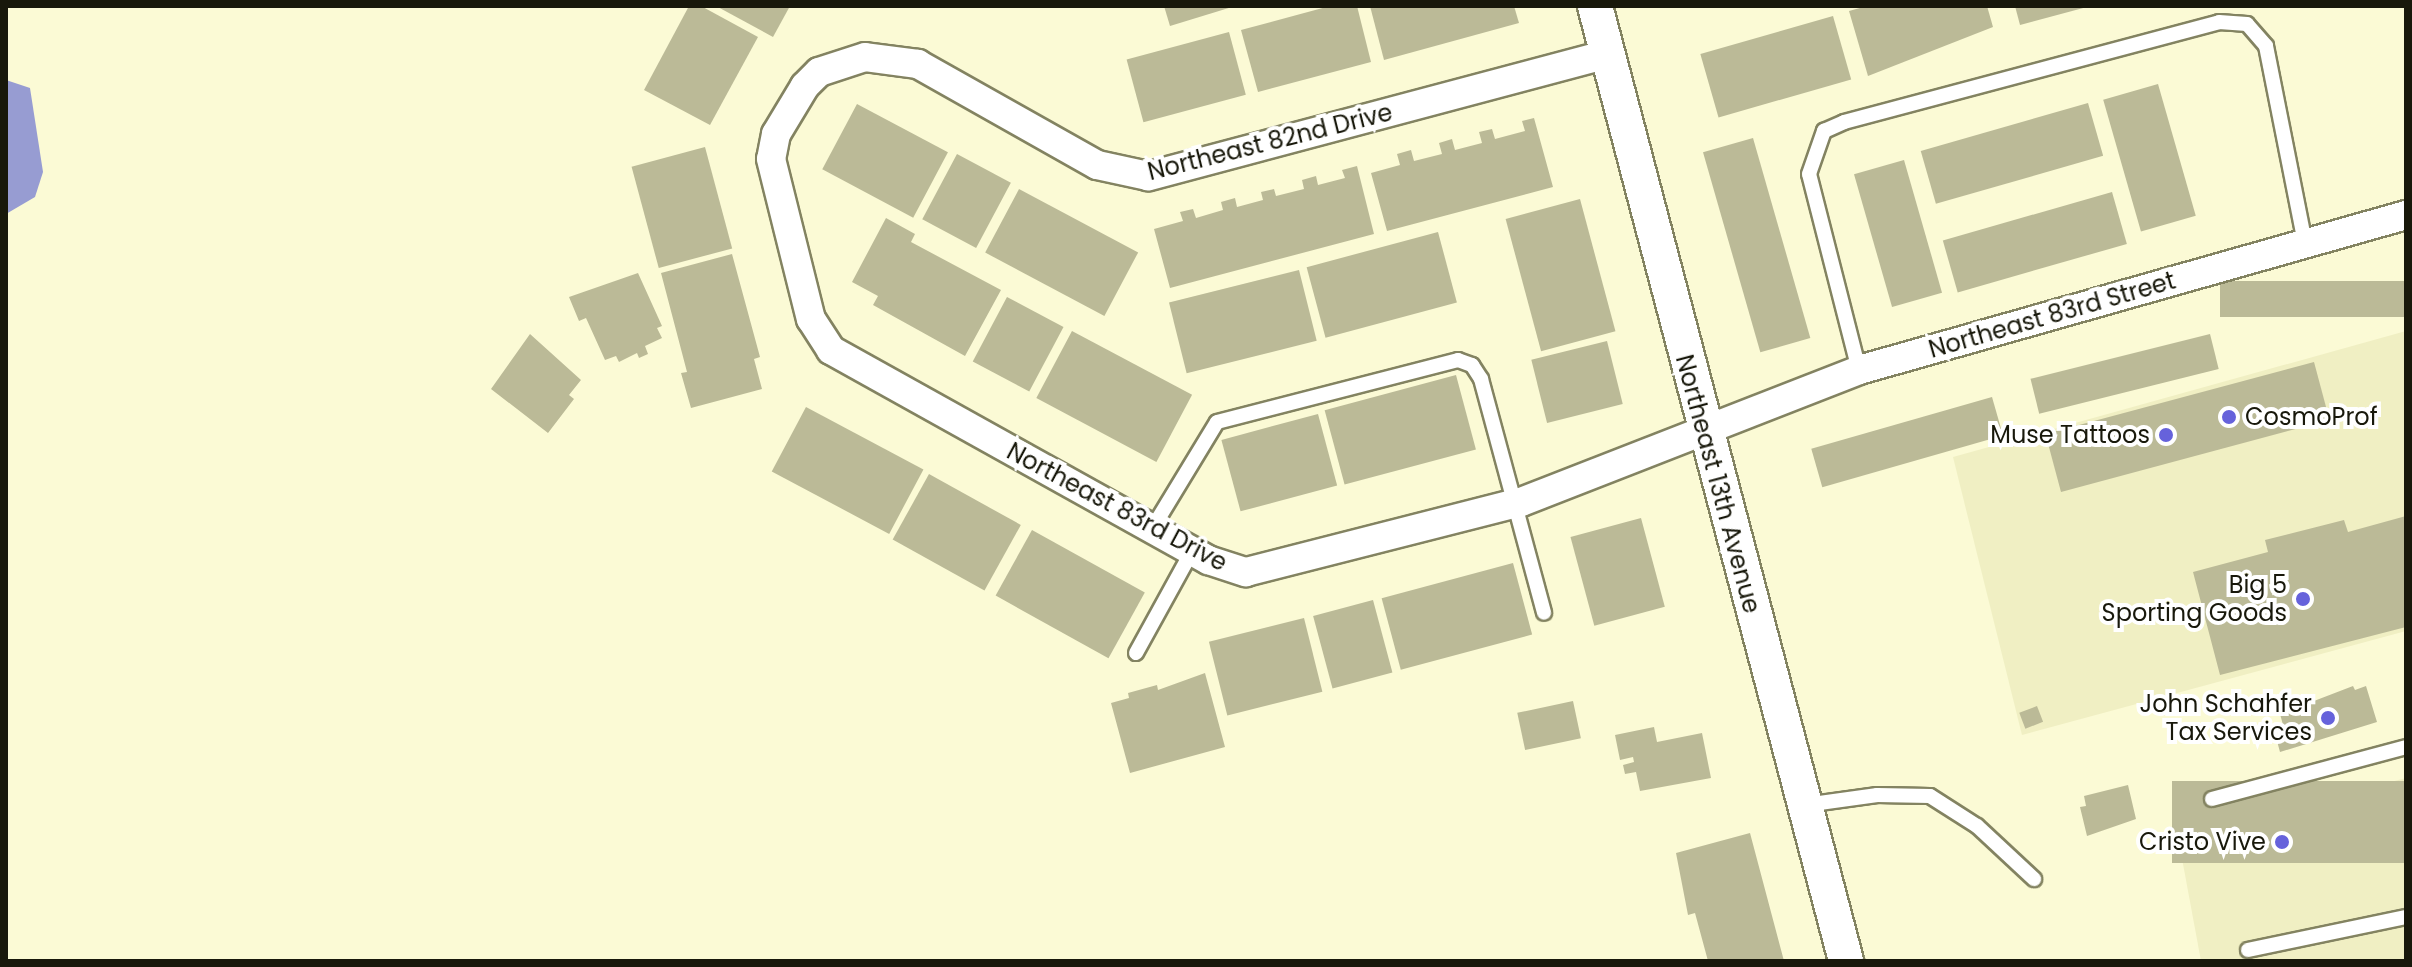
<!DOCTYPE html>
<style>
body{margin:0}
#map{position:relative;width:2412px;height:967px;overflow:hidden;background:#fbfad5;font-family:Poppins,sans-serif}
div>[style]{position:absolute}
.built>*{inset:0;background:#f0efc3}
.water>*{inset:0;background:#979cd2}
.building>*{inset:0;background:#bbba97;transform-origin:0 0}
.roads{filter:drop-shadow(2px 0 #838361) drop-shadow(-2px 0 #838361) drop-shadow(0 2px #838361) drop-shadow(0 -2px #838361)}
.service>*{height:14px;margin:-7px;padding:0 7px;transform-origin:7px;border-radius:7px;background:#fff}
.minor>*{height:28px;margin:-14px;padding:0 14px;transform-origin:14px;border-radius:14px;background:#fff}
.tertiary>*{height:34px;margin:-17px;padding:0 17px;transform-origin:17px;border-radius:17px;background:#fff}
.dots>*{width:22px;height:22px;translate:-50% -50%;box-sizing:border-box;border:4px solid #fff;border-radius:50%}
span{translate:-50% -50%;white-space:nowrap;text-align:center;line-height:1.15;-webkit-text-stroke:8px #fff;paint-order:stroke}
.street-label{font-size:24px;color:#18180b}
.poi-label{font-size:24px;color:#18180b}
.left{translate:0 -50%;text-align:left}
.right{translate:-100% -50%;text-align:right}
.frame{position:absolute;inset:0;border:8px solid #18180b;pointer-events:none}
</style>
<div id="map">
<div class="built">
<div style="clip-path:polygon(2406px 331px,2406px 631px,2022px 735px,1953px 457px)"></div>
<div style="clip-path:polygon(2406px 778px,2406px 961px,2201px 961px,2178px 837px)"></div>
</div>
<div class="water">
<div style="clip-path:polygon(6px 80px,30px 88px,43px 172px,35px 197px,6px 214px)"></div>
</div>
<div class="building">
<div style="clip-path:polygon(689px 6px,701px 6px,758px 37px,710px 125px,644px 90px)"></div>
<div style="clip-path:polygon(716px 6px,790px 6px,773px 37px)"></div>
<div style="clip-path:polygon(1164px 6px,1232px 6px,1232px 7px,1170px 26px)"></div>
<div style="clip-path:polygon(1330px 6px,1357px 6px,1371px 62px,1258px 92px,1241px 30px)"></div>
<div style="clip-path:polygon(1370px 6px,1514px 6px,1519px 23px,1384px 60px)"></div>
<div style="clip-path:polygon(1867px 6px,1987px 6px,1993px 27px,1868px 76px,1849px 11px)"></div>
<div style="clip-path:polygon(2015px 6px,2086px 6px,2087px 7px,2020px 25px)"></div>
<div style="left:1833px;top:16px;width:66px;height:138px;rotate:74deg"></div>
<div style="left:1229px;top:32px;width:65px;height:106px;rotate:75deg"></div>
<div style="left:2158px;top:84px;width:137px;height:57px;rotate:74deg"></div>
<div style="left:2088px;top:103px;width:55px;height:174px;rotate:74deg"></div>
<div style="left:857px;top:104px;width:103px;height:74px;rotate:28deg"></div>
<div style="clip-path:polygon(1534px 118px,1553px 187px,1387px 231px,1371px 173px,1400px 165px,1397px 154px,1411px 150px,1414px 161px,1442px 154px,1439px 143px,1452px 139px,1455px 150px,1482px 143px,1479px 132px,1492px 129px,1495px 139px,1525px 131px,1522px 121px)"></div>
<div style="left:1753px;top:138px;width:208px;height:52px;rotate:74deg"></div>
<div style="left:705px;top:147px;width:105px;height:76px;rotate:75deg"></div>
<div style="left:957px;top:154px;width:61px;height:74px;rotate:28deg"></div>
<div style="left:1904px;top:160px;width:138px;height:52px;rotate:74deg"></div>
<div style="clip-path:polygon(1357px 166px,1374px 234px,1170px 288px,1154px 229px,1183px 221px,1180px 212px,1193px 209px,1196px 218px,1223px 210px,1221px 202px,1235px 198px,1237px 207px,1263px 200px,1261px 192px,1274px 189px,1276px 196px,1304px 189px,1302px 180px,1316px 176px,1318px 185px,1345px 178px,1342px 170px)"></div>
<div style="left:1019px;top:189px;width:135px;height:72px;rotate:28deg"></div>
<div style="left:2112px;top:192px;width:54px;height:176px;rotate:74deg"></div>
<div style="left:1580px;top:199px;width:137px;height:77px;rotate:75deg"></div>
<div style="clip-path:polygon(886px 218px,915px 234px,911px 242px,1001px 290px,965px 356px,873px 305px,878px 296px,852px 282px)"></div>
<div style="left:1438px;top:232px;width:73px;height:136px;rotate:75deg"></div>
<div style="clip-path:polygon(732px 254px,760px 357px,754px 359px,762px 389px,691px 408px,681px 373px,687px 372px,661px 273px)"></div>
<div style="left:1299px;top:270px;width:73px;height:134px;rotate:76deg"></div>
<div style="clip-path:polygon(638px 273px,662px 326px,657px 328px,662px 338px,645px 346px,648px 354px,639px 358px,637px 353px,619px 362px,616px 356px,605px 360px,586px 318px,579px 321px,569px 297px)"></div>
<div style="left:2406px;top:281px;width:36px;height:186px;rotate:90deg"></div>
<div style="left:1007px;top:297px;width:64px;height:73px;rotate:28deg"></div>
<div style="left:1072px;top:331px;width:136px;height:76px;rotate:28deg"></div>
<div style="clip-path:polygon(530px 334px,581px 380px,569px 395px,574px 399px,548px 433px,491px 389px)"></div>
<div style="left:2210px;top:334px;width:36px;height:185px;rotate:76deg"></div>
<div style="left:1607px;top:341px;width:65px;height:78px;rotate:76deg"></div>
<div style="left:2314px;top:362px;width:60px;height:278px;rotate:75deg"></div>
<div style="left:1456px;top:375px;width:77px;height:136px;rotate:75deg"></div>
<div style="left:1992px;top:397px;width:40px;height:188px;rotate:74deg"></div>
<div style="left:806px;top:407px;width:133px;height:73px;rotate:28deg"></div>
<div style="left:1318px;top:414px;width:74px;height:100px;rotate:75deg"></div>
<div style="left:929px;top:474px;width:105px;height:75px;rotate:29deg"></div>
<div style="clip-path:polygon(2406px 516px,2406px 627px,2220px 675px,2193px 572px,2268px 552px,2265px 540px,2344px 520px,2348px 532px)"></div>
<div style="left:1641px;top:518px;width:92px;height:73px;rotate:75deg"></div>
<div style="left:1032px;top:530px;width:129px;height:75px;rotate:29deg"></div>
<div style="left:1513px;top:563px;width:74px;height:136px;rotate:75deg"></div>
<div style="left:1373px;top:600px;width:75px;height:62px;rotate:75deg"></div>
<div style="left:1304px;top:618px;width:76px;height:98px;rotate:76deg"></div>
<div style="clip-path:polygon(1205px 673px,1225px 747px,1130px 773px,1111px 703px,1129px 698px,1128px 693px,1157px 685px,1158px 690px)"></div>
<div style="clip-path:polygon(2353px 686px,2355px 690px,2366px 686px,2377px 722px,2280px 752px,2277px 741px,2287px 739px,2280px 714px)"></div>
<div style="left:1573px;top:701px;width:38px;height:57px;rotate:78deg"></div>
<div style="left:2037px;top:706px;width:17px;height:19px;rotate:69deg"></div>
<div style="clip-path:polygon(1654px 727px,1657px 742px,1702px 733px,1711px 778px,1640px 791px,1636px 772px,1625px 774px,1623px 765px,1634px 762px,1633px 757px,1620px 760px,1615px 735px)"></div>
<div style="left:2406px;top:781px;width:82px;height:234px;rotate:90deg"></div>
<div style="clip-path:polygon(2128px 785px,2136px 819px,2087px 836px,2080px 807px,2086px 806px,2084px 796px)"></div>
<div style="clip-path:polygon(1750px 833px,1784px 961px,1708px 961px,1695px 913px,1688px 915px,1676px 853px)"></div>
</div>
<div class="roads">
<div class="service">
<div style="left:1859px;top:370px;width:202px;rotate:-104.3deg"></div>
<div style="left:1809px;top:174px;width:46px;rotate:-70.8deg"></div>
<div style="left:1824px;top:131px;width:22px;rotate:-24deg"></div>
<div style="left:1844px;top:122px;width:388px;rotate:-14.9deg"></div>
<div style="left:2219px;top:22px;width:28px;rotate:4deg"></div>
<div style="left:2247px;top:24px;width:29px;rotate:49deg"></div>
<div style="left:2266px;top:46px;width:201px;rotate:78.8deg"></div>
<div style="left:1152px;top:529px;width:125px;rotate:-58.7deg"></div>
<div style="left:1217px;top:422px;width:249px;rotate:-14.4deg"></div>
<div style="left:1458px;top:360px;width:15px;rotate:20deg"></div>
<div style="left:1472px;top:365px;width:17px;rotate:57deg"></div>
<div style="left:1481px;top:379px;width:242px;rotate:74.9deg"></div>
<div style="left:1136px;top:653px;width:116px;rotate:-61.2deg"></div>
<div style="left:2212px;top:799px;width:201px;rotate:-15deg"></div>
<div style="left:1805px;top:805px;width:73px;rotate:-7.9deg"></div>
<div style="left:1877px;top:795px;width:53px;rotate:1.1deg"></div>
<div style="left:1930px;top:796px;width:56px;rotate:32.6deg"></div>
<div style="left:1977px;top:826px;width:78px;rotate:42.9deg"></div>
<div style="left:2248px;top:950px;width:161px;rotate:-11.8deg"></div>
</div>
<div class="minor">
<div style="left:1608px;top:54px;width:476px;rotate:165.1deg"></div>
<div style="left:1148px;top:176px;width:52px;rotate:-167.8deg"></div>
<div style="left:1097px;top:165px;width:206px;rotate:-150.6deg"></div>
<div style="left:918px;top:64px;width:53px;rotate:-172.5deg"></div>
<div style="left:865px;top:57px;width:48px;rotate:161.9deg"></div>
<div style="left:819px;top:72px;width:20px;rotate:135deg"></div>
<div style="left:805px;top:86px;width:56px;rotate:121.1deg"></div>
<div style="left:776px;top:134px;width:25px;rotate:101deg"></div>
<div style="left:771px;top:159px;width:165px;rotate:76deg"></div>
<div style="left:811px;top:319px;width:37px;rotate:57deg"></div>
<div style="left:831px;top:350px;width:432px;rotate:29.1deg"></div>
<div style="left:1208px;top:560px;width:40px;rotate:18deg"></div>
<div style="left:1246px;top:572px;width:284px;rotate:-14.3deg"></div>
<div style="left:1521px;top:502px;width:363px;rotate:-21.3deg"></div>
<div style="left:1859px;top:370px;width:569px;rotate:-15.82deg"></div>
</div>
<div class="tertiary">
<div style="left:1595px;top:6px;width:987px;rotate:75.27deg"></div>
</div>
</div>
<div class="dots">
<div style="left:2229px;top:417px;background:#6662db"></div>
<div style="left:2166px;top:435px;background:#6662db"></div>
<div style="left:2303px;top:599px;background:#6662db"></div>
<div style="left:2328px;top:718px;background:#6662db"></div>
<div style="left:2282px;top:842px;background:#6662db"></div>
</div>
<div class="street-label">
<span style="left:1270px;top:142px;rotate:-14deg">Northeast 82nd Drive</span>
<span style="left:2052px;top:315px;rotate:-16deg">Northeast 83rd Street</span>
<span style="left:1718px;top:484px;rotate:75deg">Northeast 13th Avenue</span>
<span style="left:1117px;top:507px;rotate:28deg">Northeast 83rd Drive</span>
</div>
<div class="poi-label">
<span class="left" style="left:2245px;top:417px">CosmoProf</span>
<span class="right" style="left:2150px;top:435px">Muse Tattoos</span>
<span class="right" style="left:2287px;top:599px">Big 5<br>Sporting Goods</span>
<span class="right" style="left:2312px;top:718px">John Schahfer<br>Tax Services</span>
<span class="right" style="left:2266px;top:842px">Cristo Vive</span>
</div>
<div class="frame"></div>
</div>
